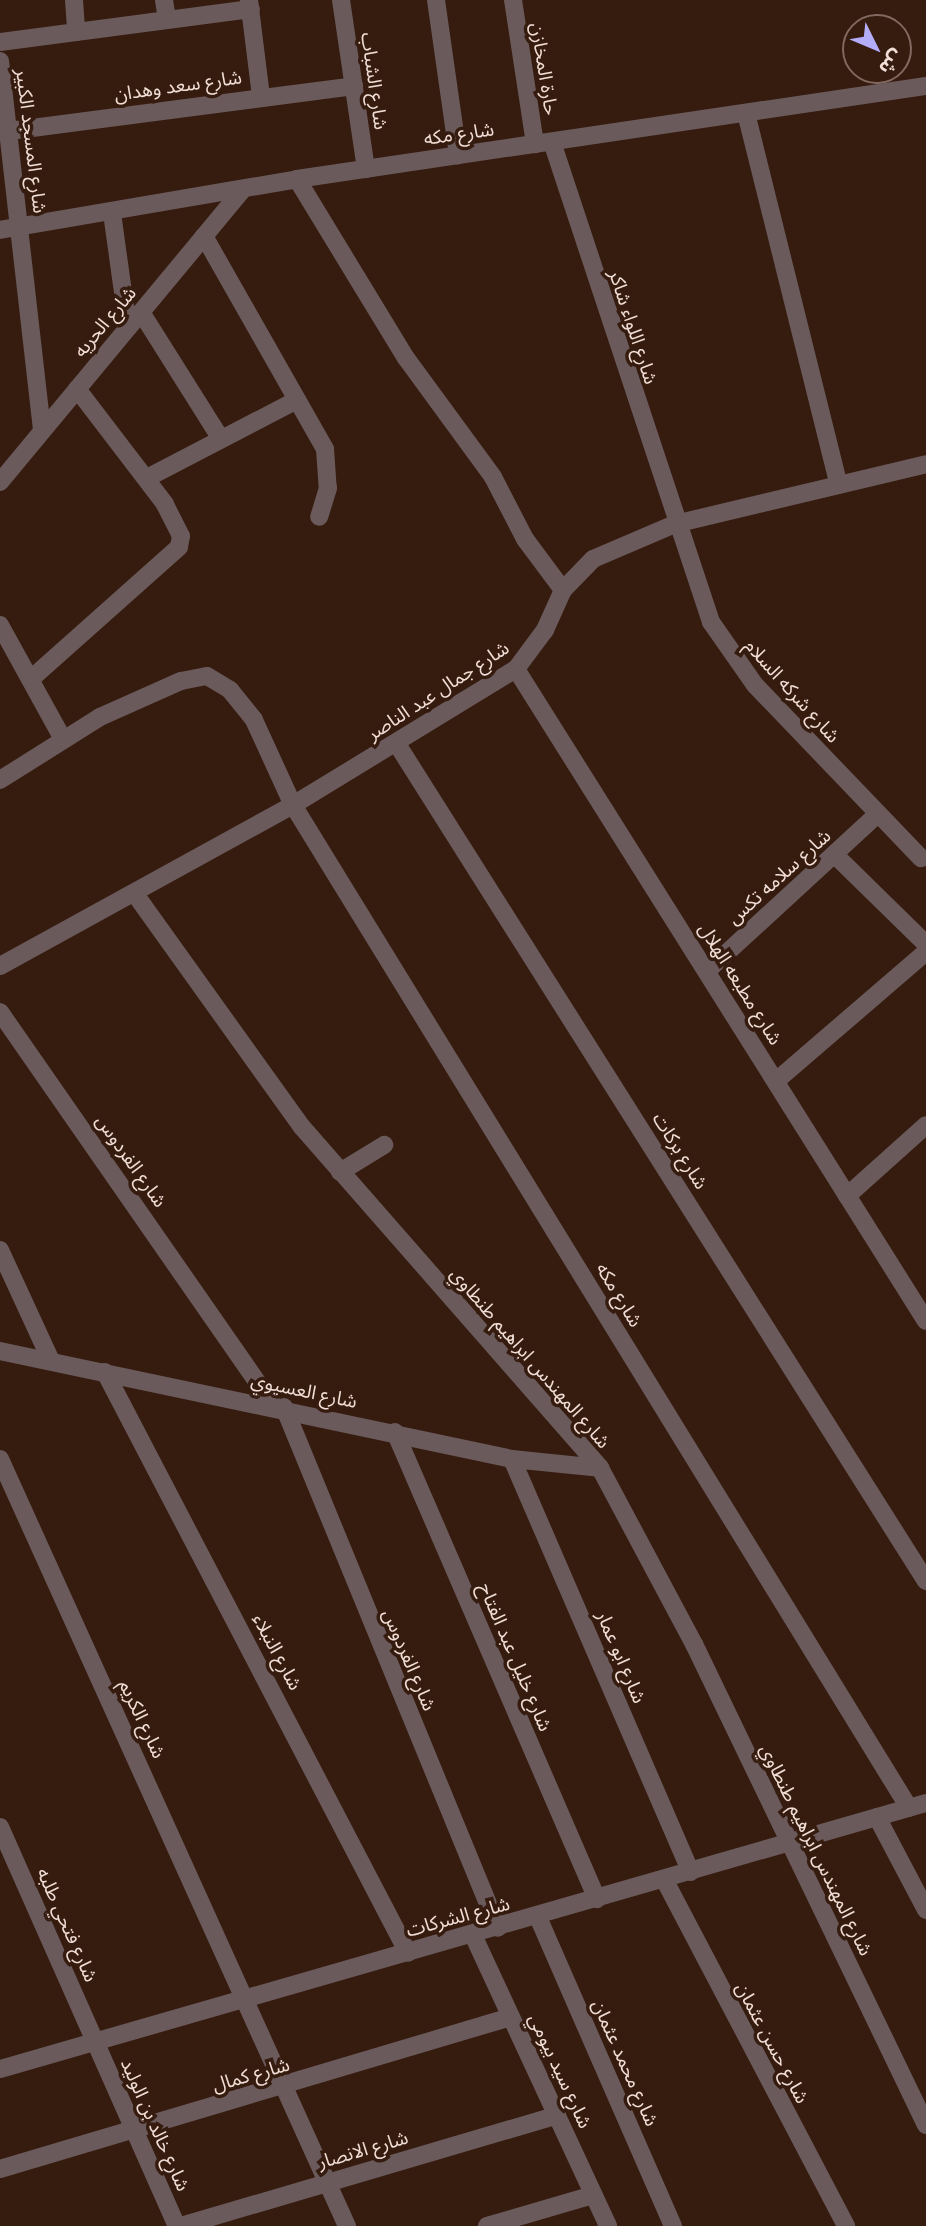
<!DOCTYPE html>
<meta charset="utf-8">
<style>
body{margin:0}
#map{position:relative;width:926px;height:2226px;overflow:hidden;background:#361b0f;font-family:"Roboto Serif","Noto Sans Arabic",serif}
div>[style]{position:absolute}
.minor>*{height:18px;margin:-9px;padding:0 9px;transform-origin:9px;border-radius:9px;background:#6a5a5b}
span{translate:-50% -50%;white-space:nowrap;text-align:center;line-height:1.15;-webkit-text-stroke:7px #361b0f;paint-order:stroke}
.street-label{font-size:19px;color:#f1ded6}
.north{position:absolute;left:842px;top:14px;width:70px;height:70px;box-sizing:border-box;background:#361b0f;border:2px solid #81695f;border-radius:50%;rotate:133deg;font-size:19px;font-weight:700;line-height:28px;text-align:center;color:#f1ded6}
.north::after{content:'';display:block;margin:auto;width:24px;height:32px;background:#b3adf9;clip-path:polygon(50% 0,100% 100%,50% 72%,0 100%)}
</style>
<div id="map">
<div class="minor">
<div style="left:74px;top:0;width:32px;rotate:86deg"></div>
<div style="left:164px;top:0;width:20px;rotate:81deg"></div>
<div style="left:249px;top:0;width:97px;rotate:82.9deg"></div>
<div style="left:341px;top:0;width:171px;rotate:81.6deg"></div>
<div style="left:436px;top:0;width:157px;rotate:81.9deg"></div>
<div style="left:513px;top:0;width:146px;rotate:81.3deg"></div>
<div style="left:0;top:42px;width:253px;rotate:-7.5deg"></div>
<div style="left:0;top:61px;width:372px;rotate:83.5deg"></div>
<div style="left:746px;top:113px;width:383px;rotate:76deg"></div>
<div style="left:9px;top:131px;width:348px;rotate:-7.4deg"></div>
<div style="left:552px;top:142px;width:506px;rotate:71.67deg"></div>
<div style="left:711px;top:622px;width:77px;rotate:55.1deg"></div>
<div style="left:755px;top:685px;width:240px;rotate:46.2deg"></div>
<div style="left:297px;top:179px;width:210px;rotate:58.7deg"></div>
<div style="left:406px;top:358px;width:147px;rotate:53.8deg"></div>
<div style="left:493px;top:477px;width:70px;rotate:62.7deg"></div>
<div style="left:525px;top:539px;width:64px;rotate:53.3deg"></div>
<div style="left:112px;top:213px;width:116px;rotate:82.1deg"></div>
<div style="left:0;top:230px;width:301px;rotate:-9.7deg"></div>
<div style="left:297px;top:179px;width:636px;rotate:-8.41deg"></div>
<div style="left:204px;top:236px;width:245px;rotate:60.4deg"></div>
<div style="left:325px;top:449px;width:39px;rotate:86deg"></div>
<div style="left:328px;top:488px;width:30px;rotate:107deg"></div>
<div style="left:141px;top:312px;width:150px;rotate:57.8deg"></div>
<div style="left:147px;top:478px;width:169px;rotate:-27.5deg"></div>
<div style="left:0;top:482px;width:381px;rotate:-50.3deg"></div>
<div style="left:0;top:625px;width:130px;rotate:61.1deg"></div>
<div style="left:516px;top:669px;width:770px;rotate:57.84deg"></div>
<div style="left:32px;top:678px;width:197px;rotate:-41.7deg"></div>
<div style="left:179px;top:547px;width:11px;rotate:-80deg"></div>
<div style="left:181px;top:536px;width:36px;rotate:-117deg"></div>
<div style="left:165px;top:504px;width:145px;rotate:-127.4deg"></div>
<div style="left:397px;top:744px;width:990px;rotate:57.71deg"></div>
<div style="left:0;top:780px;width:118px;rotate:-32.2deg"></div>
<div style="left:100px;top:717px;width:89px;rotate:-24deg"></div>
<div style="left:181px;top:681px;width:26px;rotate:-11deg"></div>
<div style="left:207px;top:676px;width:27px;rotate:31deg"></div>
<div style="left:230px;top:690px;width:38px;rotate:51deg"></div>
<div style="left:254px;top:720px;width:94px;rotate:65.4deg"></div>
<div style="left:293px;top:805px;width:1177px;rotate:58.44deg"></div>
<div style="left:835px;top:855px;width:127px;rotate:44.4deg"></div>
<div style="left:135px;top:894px;width:287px;rotate:54.4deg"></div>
<div style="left:302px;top:1127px;width:453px;rotate:48.8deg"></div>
<div style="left:600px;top:1468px;width:200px;rotate:61.9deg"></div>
<div style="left:694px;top:1644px;width:534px;rotate:64.25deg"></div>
<div style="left:0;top:966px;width:334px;rotate:-28.8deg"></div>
<div style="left:293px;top:805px;width:261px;rotate:-31.4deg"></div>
<div style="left:516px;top:669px;width:49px;rotate:-53.4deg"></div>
<div style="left:545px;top:630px;width:44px;rotate:-65.8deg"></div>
<div style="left:563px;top:590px;width:43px;rotate:-45.9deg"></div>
<div style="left:593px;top:559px;width:89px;rotate:-23.1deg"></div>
<div style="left:675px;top:524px;width:258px;rotate:-13.4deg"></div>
<div style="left:707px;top:971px;width:232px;rotate:-42.6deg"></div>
<div style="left:0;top:1012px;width:479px;rotate:55.2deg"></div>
<div style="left:776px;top:1081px;width:198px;rotate:-40.7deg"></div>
<div style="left:340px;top:1172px;width:52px;rotate:-31.5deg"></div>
<div style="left:847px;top:1196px;width:106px;rotate:-41.9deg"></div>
<div style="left:0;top:1250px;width:122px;rotate:65.3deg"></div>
<div style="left:0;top:1351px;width:523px;rotate:11.91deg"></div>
<div style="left:512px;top:1459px;width:88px;rotate:5.8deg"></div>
<div style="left:105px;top:1372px;width:655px;rotate:62.46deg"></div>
<div style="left:284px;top:1407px;width:563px;rotate:67.67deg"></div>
<div style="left:395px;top:1432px;width:509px;rotate:66.61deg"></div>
<div style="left:0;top:1459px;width:842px;rotate:65.66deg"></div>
<div style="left:512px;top:1459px;width:450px;rotate:66.6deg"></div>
<div style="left:877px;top:1817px;width:105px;rotate:62.2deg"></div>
<div style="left:0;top:1827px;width:436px;rotate:66.1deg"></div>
<div style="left:664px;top:1879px;width:392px;rotate:62.3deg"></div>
<div style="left:538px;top:1917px;width:337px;rotate:66.4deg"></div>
<div style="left:473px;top:1935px;width:321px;rotate:65.1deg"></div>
<div style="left:0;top:2069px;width:963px;rotate:-16.03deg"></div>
<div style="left:0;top:2169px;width:533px;rotate:-16.57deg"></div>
<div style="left:181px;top:2226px;width:392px;rotate:-16.4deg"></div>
<div style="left:487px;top:2226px;width:110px;rotate:-16.3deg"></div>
</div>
<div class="street-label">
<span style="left:544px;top:69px;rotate:81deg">حارة المخازن</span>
<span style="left:374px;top:81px;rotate:82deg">شارع الشباب</span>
<span style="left:178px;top:86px;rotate:-8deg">شارع سعد وهدان</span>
<span style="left:459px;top:134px;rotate:-8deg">شارع مكه</span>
<span style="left:31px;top:141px;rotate:83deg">شارع المسجد الكبير</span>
<span style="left:105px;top:322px;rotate:-50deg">شارع الحريه</span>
<span style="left:633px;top:327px;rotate:72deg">شارع اللواء شاكر</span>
<span style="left:438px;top:691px;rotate:-33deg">شارع جمال عبد الناصر</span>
<span style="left:792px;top:691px;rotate:48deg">شارع شركه السلام</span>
<span style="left:779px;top:877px;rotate:-42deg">شارع سلامه تكس</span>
<span style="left:740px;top:984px;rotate:58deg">شارع مطبعه الهلال</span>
<span style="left:680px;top:1151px;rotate:58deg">شارع بركات</span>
<span style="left:131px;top:1161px;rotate:55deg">شارع الفردوس</span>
<span style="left:619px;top:1295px;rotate:59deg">شارع مكه</span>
<span style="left:530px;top:1358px;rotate:49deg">شارع المهندس ابراهيم طنطاوي</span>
<span style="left:304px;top:1391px;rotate:12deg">شارع العسيوي</span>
<span style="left:277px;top:1652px;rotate:62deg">شارع النبلاء</span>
<span style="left:515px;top:1657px;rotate:67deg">شارع خليل عبد الفتاح</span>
<span style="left:621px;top:1657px;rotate:67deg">شارع ابو عمار</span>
<span style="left:409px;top:1660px;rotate:67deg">شارع الفردوس</span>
<span style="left:142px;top:1719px;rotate:65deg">شارع الكريم</span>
<span style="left:816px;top:1850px;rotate:64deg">شارع المهندس ابراهيم طنطاوي</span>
<span style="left:458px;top:1917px;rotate:-15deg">شارع الشركات</span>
<span style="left:67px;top:1925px;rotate:66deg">شارع فتحي طلبه</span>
<span style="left:772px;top:2043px;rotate:62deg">شارع حسن عثمان</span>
<span style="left:625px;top:2063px;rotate:66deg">شارع محمد عثمان</span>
<span style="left:560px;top:2071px;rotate:65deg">شارع سيد بيومي</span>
<span style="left:251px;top:2075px;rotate:-16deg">شارع كمال</span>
<span style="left:155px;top:2125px;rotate:66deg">شارع خالد بن الوليد</span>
<span style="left:363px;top:2150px;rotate:-16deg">شارع الانصار</span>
</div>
<div class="north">ش</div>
</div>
